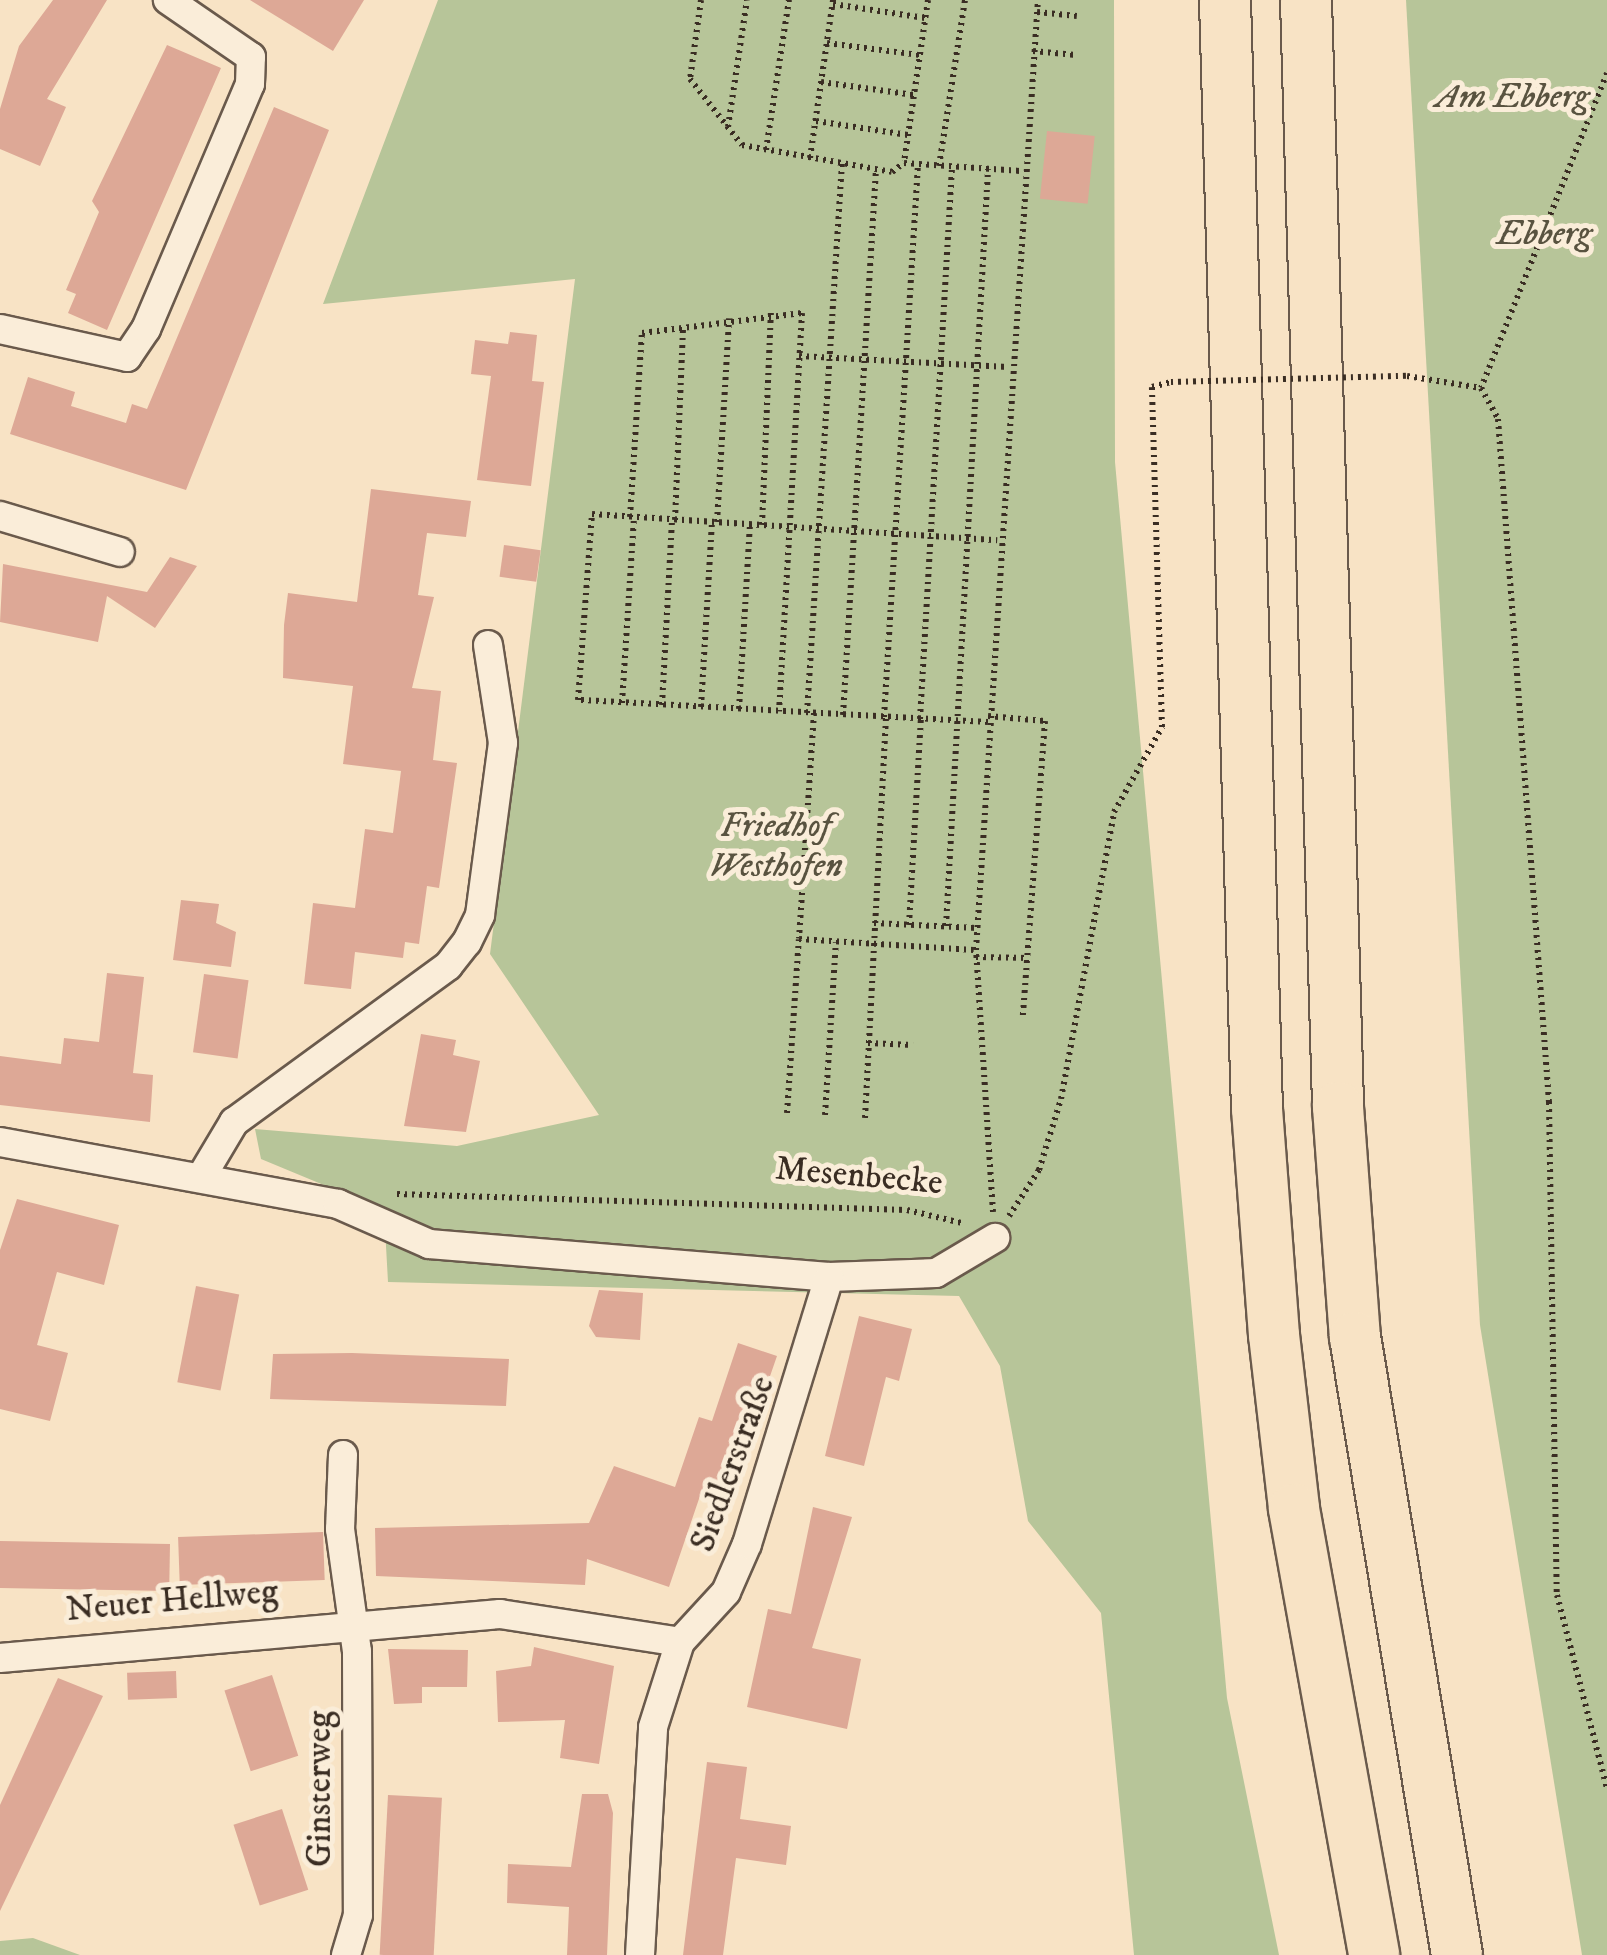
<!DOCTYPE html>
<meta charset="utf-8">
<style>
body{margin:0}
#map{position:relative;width:1607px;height:1955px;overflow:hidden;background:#f8e3c5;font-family:"IM FELL DW Pica",serif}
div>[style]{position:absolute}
.green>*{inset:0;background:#b7c599}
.building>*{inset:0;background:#dda896;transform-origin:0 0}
.path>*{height:6px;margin-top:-3px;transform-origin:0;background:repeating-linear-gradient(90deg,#3a2d23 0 2.5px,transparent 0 7.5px)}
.roads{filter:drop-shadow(2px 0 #6a5a4c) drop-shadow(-2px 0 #6a5a4c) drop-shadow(0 2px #6a5a4c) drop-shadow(0 -2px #6a5a4c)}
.street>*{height:28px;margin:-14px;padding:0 14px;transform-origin:14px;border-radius:14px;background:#faedd9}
.highway>*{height:50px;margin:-25px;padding:0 25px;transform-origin:25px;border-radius:25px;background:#f8e3c5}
.path-bridge>*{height:6px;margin-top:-3px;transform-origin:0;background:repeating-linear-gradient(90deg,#3a2d23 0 2.5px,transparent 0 7.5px)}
span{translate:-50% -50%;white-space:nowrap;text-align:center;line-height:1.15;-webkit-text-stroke:10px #faedd9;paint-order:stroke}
.park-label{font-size:35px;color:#595340;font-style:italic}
.street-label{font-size:35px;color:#3a2d23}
</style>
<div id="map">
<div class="green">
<div style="clip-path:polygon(438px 0,1114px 0,1115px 462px,1227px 1698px,1279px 1955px,1134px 1955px,1101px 1613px,1028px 1521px,1000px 1366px,959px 1296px,388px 1282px,384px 1210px,261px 1159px,255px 1129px,457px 1146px,599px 1115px,490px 954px,575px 279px,323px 304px)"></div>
<div style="clip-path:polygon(1406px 0,1607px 0,1607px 1955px,1582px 1955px,1480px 1325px)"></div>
<div style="clip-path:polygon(33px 1938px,80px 1955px,0 1955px,0 1941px)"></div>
</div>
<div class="building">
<div style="clip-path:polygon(53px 0,107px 0,47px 99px,66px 107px,40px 166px,0 149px,0 109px,19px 46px)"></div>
<div style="clip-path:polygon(250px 0,364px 0,333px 51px)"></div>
<div style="clip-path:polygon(167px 45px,221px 68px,107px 330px,68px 313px,76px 294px,66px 290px,99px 212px,92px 201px)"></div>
<div style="clip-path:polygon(274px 107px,329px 130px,186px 490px,10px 434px,28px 377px,75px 392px,71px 406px,126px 423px,132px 404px,147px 409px)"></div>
<div style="left:1047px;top:131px;width:48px;height:68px;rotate:6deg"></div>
<div style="clip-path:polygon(510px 332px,537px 335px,532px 381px,544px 382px,531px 486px,477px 480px,491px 376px,471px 374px,475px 340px,508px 344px)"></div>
<div style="clip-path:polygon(371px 489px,471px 501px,466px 537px,427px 533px,418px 595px,434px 597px,412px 688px,441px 691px,433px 760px,457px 763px,439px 888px,427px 886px,419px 944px,405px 942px,403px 958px,355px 952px,351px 989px,304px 984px,313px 903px,355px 908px,365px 829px,393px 833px,401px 771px,343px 764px,353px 686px,283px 678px,284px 625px,288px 593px,357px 602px)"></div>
<div style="left:504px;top:545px;width:37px;height:32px;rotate:8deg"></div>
<div style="clip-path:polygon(170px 557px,197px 566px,155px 628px,107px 596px,98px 642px,0 622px,3px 564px,147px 592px)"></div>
<div style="clip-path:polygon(181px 900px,219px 904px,216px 923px,236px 932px,231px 967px,173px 960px)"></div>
<div style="clip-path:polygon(107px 973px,144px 977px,133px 1073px,153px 1075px,150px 1122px,0 1105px,0 1056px,61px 1064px,64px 1038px,99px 1042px)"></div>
<div style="left:204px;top:974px;width:45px;height:79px;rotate:8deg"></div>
<div style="clip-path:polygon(421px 1034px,456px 1040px,453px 1055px,480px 1061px,466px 1132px,404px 1126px)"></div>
<div style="clip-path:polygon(17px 1199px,119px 1225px,104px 1285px,57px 1272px,37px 1345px,68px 1353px,50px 1421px,0 1409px,0 1250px)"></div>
<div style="left:196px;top:1286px;width:44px;height:98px;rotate:11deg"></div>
<div style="clip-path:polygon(599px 1290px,643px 1293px,640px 1340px,596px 1337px,589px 1326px)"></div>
<div style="clip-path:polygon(859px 1316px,912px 1329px,899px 1381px,886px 1377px,864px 1466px,825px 1456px)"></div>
<div style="clip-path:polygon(738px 1343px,777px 1356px,760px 1405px,747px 1401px,715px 1494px,702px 1490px,669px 1587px,587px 1559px,585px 1585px,376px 1576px,375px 1528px,589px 1523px,614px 1466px,675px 1487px,699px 1417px,712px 1421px)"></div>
<div style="clip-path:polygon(352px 1353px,509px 1359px,506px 1406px,270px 1399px,273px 1354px)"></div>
<div style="clip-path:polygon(813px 1507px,852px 1517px,812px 1648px,861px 1659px,847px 1729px,747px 1707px,768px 1609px,791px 1614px)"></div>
<div style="left:323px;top:1532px;width:48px;height:145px;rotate:88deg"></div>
<div style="left:170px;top:1544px;width:47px;height:171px;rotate:91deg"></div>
<div style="clip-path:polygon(534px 1647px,614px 1666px,599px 1764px,560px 1758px,565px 1720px,498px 1722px,496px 1671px,531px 1666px)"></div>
<div style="clip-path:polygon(388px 1649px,468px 1650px,467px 1687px,422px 1687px,422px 1703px,394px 1704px)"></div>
<div style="left:176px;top:1671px;width:27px;height:49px;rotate:88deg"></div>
<div style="left:272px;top:1675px;width:85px;height:50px;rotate:72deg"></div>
<div style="clip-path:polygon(58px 1678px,103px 1696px,0 1911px,0 1805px)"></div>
<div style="clip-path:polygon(707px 1762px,747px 1767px,740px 1819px,791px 1826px,786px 1865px,736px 1858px,723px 1955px,683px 1955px)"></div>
<div style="clip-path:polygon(582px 1794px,608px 1794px,613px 1813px,607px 1955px,567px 1955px,569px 1907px,507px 1903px,508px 1864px,571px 1867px)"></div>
<div style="left:388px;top:1795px;width:54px;height:160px;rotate:3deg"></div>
<div style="left:282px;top:1809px;width:85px;height:51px;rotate:72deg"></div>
</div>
<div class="path">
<div style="left:701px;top:0;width:80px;rotate:97.9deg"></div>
<div style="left:690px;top:79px;width:84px;rotate:51.8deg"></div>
<div style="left:742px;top:145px;width:152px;rotate:10.2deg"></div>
<div style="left:892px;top:172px;width:15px;rotate:-37deg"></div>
<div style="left:928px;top:0;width:165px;rotate:98.4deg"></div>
<div style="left:904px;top:163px;width:117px;rotate:3.9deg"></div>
<div style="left:833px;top:4px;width:93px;rotate:8.7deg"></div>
<div style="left:1037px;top:12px;width:40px;rotate:5.7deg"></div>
<div style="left:827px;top:43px;width:94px;rotate:7.4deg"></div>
<div style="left:1033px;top:51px;width:43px;rotate:5.3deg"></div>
<div style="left:1607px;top:73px;width:339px;rotate:111.8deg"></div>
<div style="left:1481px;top:388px;width:35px;rotate:61deg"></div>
<div style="left:1498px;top:419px;width:685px;rotate:85.73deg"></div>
<div style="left:1549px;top:1102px;width:493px;rotate:89.1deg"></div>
<div style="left:1557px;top:1595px;width:200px;rotate:75.5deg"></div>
<div style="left:821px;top:82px;width:94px;rotate:8deg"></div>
<div style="left:816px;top:121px;width:93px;rotate:8.7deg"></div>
<div style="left:728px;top:127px;width:128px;rotate:-81.5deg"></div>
<div style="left:766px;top:150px;width:152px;rotate:-81.3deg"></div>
<div style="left:810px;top:158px;width:160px;rotate:-81.7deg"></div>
<div style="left:939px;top:166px;width:168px;rotate:-81.1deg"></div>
<div style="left:799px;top:356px;width:209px;rotate:3deg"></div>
<div style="left:1407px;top:376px;width:75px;rotate:9.2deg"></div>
<div style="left:630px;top:517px;width:184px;rotate:-86.3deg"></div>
<div style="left:642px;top:333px;width:161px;rotate:-7.1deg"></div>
<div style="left:802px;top:313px;width:399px;rotate:93.3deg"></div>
<div style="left:675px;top:520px;width:194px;rotate:-87.6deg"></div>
<div style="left:717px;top:522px;width:204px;rotate:-86.6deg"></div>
<div style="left:762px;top:525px;width:215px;rotate:-87.6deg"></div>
<div style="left:622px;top:703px;width:186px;rotate:-86.3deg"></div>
<div style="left:662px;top:705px;width:185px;rotate:-86.9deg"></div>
<div style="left:701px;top:707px;width:185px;rotate:-86.6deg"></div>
<div style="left:739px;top:709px;width:185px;rotate:-86.6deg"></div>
<div style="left:807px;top:713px;width:551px;rotate:-86.36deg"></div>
<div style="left:814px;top:713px;width:226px;rotate:93.8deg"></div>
<div style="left:799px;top:939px;width:175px;rotate:3.6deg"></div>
<div style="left:843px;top:715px;width:547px;rotate:-86.54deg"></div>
<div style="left:988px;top:716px;width:57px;rotate:5deg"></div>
<div style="left:1045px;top:721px;width:295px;rotate:94.3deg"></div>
<div style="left:884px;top:717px;width:554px;rotate:-86.48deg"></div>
<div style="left:920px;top:719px;width:553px;rotate:-86.68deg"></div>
<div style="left:988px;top:722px;width:411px;rotate:-176.9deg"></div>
<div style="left:578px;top:700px;width:187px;rotate:-85.7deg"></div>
<div style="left:592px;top:514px;width:406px;rotate:3.7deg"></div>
<div style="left:874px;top:923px;width:103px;rotate:2.8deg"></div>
<div style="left:909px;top:925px;width:206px;rotate:-86.7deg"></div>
<div style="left:946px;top:926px;width:758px;rotate:-86.82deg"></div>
<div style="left:976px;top:957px;width:52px;rotate:1.1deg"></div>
<div style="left:868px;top:1043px;width:45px;rotate:2.5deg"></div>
<div style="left:787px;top:1113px;width:174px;rotate:-86.1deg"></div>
<div style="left:825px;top:1115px;width:173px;rotate:-86.4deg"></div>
<div style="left:865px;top:1118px;width:402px;rotate:-87deg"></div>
<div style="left:397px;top:1194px;width:510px;rotate:1.8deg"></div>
<div style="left:907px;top:1210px;width:57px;rotate:13.3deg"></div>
<div style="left:993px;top:1212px;width:263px;rotate:-93.7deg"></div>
<div style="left:976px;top:950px;width:952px;rotate:-86.27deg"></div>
<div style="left:1009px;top:1216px;width:55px;rotate:-56.9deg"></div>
<div style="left:1039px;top:1170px;width:74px;rotate:-72.8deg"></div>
<div style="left:1061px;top:1099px;width:292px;rotate:-79.5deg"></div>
<div style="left:1114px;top:812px;width:98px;rotate:-60.5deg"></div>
<div style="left:1162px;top:727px;width:340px;rotate:-91.7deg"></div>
<div style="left:1152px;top:387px;width:20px;rotate:-15deg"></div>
</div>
<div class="roads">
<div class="street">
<div style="left:0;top:329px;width:130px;rotate:12.4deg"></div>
<div style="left:127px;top:357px;width:34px;rotate:-56deg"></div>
<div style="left:146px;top:329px;width:266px;rotate:-67deg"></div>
<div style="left:250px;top:84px;width:27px;rotate:-88deg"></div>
<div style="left:251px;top:57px;width:101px;rotate:-145.5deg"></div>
<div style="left:0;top:516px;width:125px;rotate:16.7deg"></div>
<div style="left:0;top:1142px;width:344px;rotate:10.4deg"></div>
<div style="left:338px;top:1204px;width:99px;rotate:23.7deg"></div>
<div style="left:429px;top:1244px;width:401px;rotate:4.7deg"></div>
<div style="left:829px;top:1277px;width:107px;rotate:-2.1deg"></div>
<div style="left:936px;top:1273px;width:69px;rotate:-30.7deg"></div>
<div style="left:203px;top:1174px;width:61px;rotate:-59.2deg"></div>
<div style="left:234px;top:1122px;width:265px;rotate:-36.1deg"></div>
<div style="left:448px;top:966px;width:31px;rotate:-52deg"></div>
<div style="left:467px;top:942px;width:30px;rotate:-64deg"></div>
<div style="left:480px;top:915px;width:174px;rotate:-82.4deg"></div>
<div style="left:503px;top:743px;width:99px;rotate:-98.7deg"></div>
<div style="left:343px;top:1455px;width:74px;rotate:92.3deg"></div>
<div style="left:340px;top:1529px;width:124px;rotate:82.1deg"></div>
<div style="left:357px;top:1652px;width:263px;rotate:89.8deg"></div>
<div style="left:358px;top:1915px;width:42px;rotate:106.7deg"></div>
<div style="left:0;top:1658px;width:502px;rotate:-5.03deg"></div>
<div style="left:500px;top:1614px;width:182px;rotate:8.8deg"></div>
<div style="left:640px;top:1955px;width:228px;rotate:-86.7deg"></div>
<div style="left:653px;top:1727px;width:89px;rotate:-72.4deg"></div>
<div style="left:680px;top:1642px;width:68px;rotate:-47.4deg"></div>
<div style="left:726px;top:1592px;width:52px;rotate:-66.4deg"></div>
<div style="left:747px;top:1544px;width:279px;rotate:-72.9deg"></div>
</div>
<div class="highway">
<div style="left:1225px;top:0;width:1109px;rotate:88.35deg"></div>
<div style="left:1257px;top:1109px;width:227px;rotate:85.7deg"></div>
<div style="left:1274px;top:1335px;width:175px;rotate:83.4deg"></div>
<div style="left:1294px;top:1509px;width:453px;rotate:79.8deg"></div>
<div style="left:1306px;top:0;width:1107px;rotate:88.34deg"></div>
<div style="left:1338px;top:1107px;width:231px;rotate:85.8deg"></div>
<div style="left:1355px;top:1337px;width:626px;rotate:80.63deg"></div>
</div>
</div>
<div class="path-bridge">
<div style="left:1171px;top:382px;width:236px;rotate:-1.5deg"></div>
</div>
<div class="park-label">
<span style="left:1512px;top:97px">Am Ebberg</span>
<span style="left:1544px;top:234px">Ebberg</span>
<span style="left:776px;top:846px">Friedhof<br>Westhofen</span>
</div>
<div class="street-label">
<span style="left:859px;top:1176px;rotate:5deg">Mesenbecke</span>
<span style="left:733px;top:1464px;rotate:-70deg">Siedlerstraße</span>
<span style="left:172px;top:1601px;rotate:-5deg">Neuer Hellweg</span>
<span style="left:320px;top:1789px;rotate:-90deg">Ginsterweg</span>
</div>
</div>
